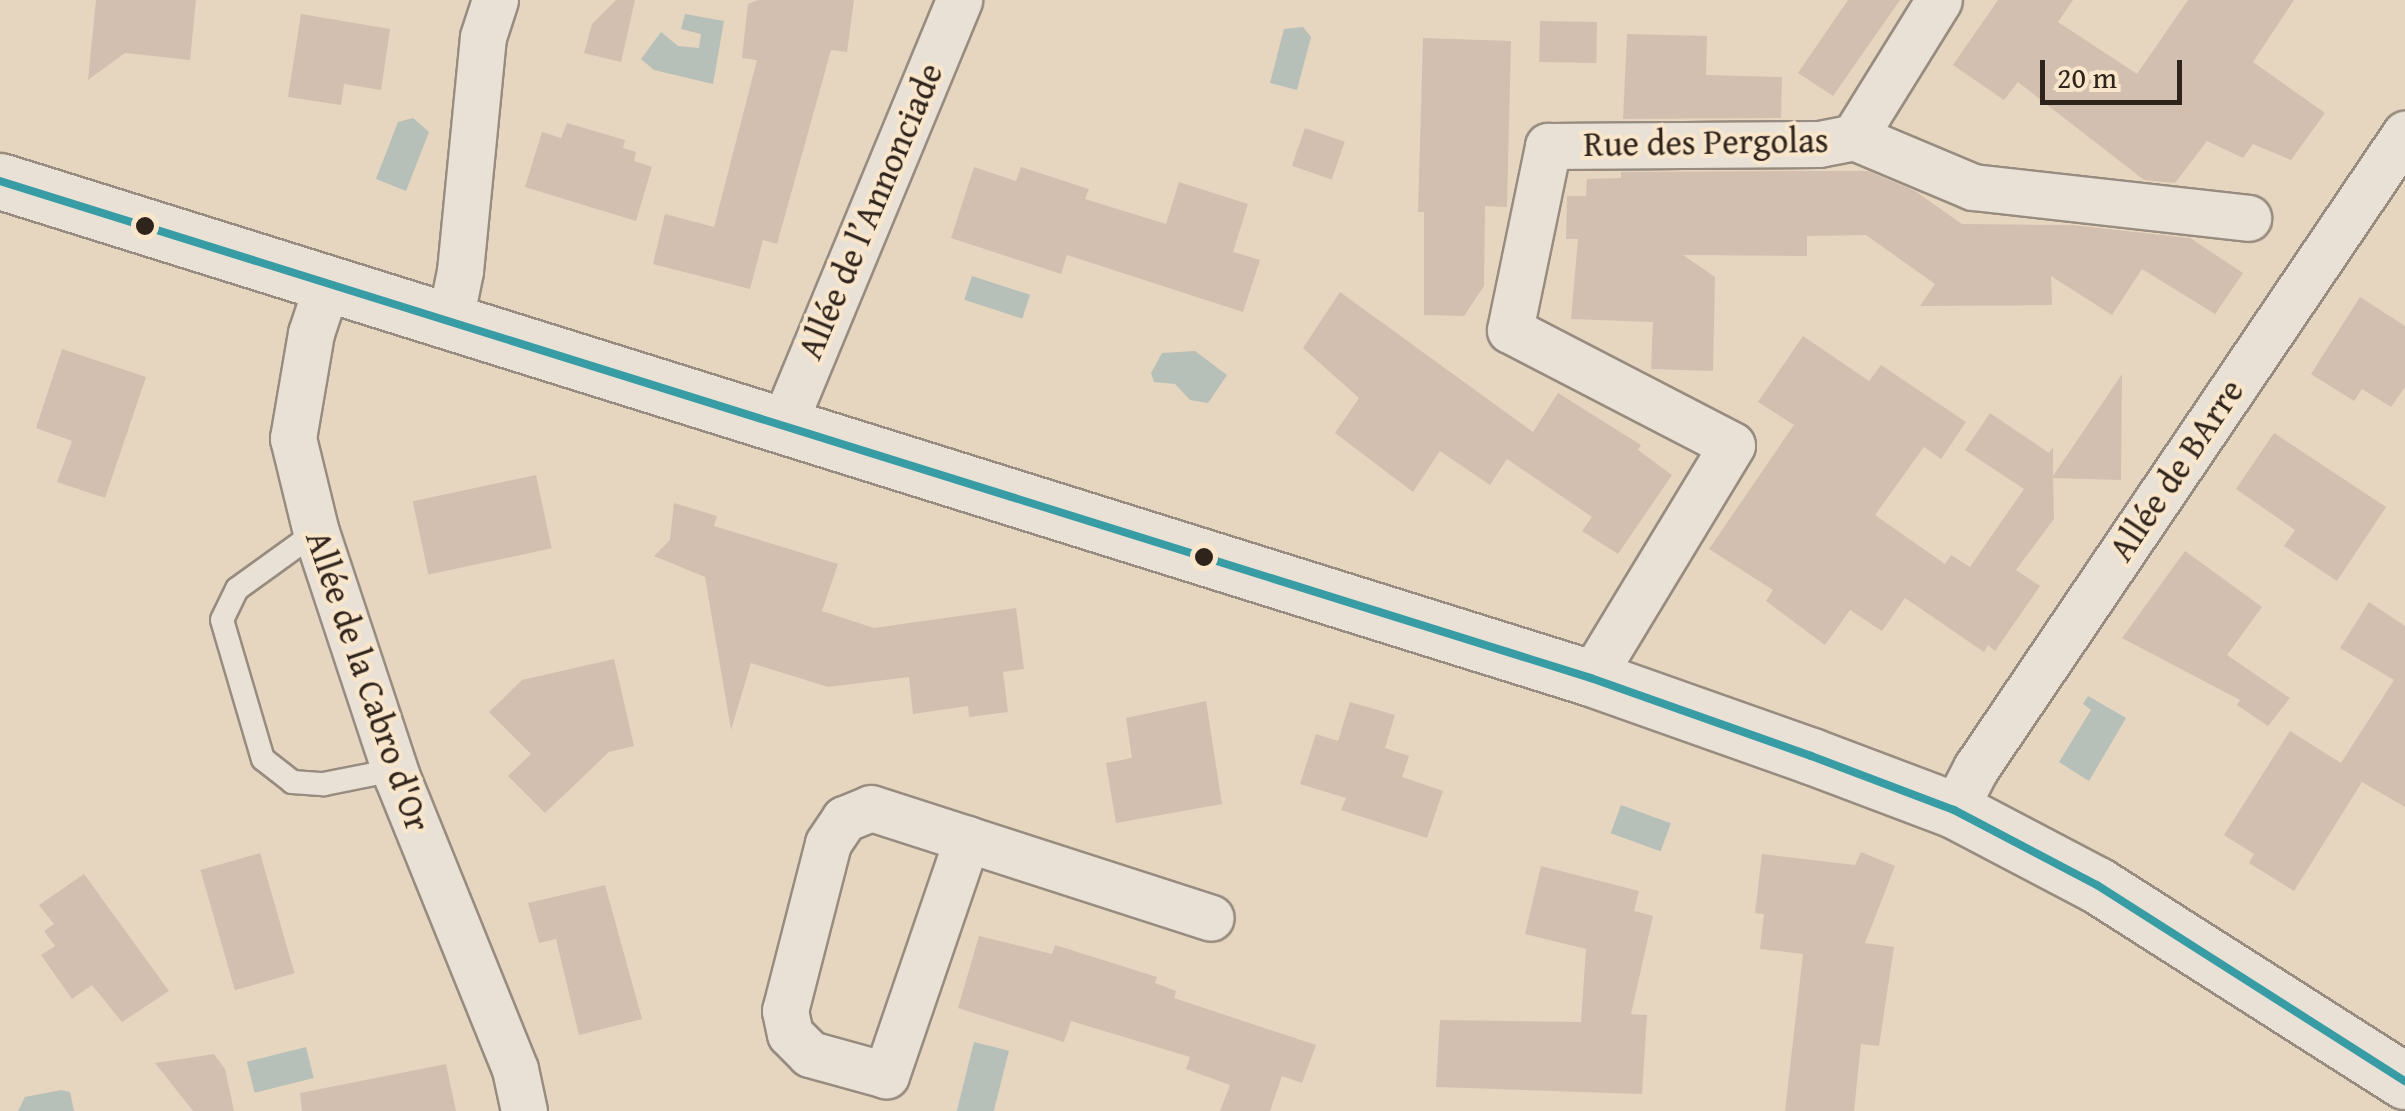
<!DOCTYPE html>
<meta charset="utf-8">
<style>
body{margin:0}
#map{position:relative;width:2405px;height:1111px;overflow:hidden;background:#e6d5bf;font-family:"Gentium Book Plus",serif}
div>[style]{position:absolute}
.water>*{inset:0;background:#b6c0b9;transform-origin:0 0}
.building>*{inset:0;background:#d3bfb0;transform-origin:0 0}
.roads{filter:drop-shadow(2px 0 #978c7f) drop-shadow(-2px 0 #978c7f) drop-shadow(0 2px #978c7f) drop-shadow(0 -2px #978c7f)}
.lane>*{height:22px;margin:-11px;padding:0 11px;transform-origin:11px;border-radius:11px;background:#e9e1d6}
.street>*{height:45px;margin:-22.5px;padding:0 22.5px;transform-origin:22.5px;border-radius:22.5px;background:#e9e1d6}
.secondary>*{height:55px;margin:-27.5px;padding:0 27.5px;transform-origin:27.5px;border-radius:27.5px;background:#e9e1d6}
.bus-1>*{height:8px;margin:-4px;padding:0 4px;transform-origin:4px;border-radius:4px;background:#389ca5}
.dots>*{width:28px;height:28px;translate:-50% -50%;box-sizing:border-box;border:5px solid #f9e6cb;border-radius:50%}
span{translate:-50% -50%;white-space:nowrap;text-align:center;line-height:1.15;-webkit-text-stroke:8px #f9e6cb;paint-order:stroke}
.street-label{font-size:35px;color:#2f241c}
.scale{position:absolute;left:2040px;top:60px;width:142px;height:45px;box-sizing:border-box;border:5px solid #2f241c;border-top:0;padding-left:12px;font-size:30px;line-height:35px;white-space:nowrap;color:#2f241c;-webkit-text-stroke:8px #f9e6cb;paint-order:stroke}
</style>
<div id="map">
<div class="water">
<div style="clip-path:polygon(685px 14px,724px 21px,713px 84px,654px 70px,641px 59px,661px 32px,678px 46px,699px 48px,701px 34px,681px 29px)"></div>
<div style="clip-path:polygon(1303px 27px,1311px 37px,1297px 90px,1270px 83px,1284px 29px)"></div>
<div style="clip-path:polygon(413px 118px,429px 132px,406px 191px,376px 179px,398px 122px)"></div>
<div style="left:972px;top:276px;width:61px;height:25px;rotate:18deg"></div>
<div style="clip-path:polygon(1195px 351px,1227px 375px,1208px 403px,1190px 400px,1175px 384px,1154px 382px,1151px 373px,1162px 353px)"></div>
<div style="clip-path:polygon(2088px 696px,2126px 718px,2089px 781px,2059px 762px,2091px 710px,2083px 704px)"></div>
<div style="left:1621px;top:805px;width:53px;height:30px;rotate:20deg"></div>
<div style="left:974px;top:1042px;width:36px;height:71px;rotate:14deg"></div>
<div style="left:306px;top:1047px;width:32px;height:61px;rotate:76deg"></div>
<div style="clip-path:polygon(61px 1090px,70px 1092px,74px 1111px,18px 1111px,25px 1097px)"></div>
</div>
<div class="building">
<div style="clip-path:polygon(96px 0,196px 0,190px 60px,125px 53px,88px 80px)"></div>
<div style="clip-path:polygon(616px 0,635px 0,621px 62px,584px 53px,592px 24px)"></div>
<div style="clip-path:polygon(758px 0,854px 0,847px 52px,831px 50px,777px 244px,763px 240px,750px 289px,653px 264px,665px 214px,714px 227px,757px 60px,742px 58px,748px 4px)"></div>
<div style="clip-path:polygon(1848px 0,1900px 0,1833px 96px,1798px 73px)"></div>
<div style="clip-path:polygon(1998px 0,2073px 0,2058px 22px,2137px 74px,2188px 0,2294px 0,2253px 62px,2325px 113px,2291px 160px,2253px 144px,2243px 158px,2207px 141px,2175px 183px,2144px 180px,2018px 82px,2004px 100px,1953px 65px)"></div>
<div style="clip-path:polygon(301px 14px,390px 29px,381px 90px,344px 84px,341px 105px,288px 97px)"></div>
<div style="left:1540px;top:21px;width:57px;height:41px;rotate:1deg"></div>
<div style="clip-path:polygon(1627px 34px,1707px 36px,1706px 75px,1782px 77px,1781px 118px,1623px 119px)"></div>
<div style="clip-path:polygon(1423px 38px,1511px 41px,1507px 207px,1485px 206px,1484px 286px,1464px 316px,1424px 315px,1424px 212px,1418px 212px)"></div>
<div style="clip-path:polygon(567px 123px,625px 140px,623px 148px,636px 152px,634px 161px,652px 167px,636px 221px,525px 187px,542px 132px,561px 138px)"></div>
<div style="left:1305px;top:128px;width:42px;height:40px;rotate:19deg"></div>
<div style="clip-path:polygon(974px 167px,1016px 181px,1021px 167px,1089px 189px,1085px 199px,1166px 224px,1179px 182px,1248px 204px,1233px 252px,1260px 260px,1243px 312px,1067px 255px,1061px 274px,951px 238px)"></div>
<div style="clip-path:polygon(1781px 171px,1868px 171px,1915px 191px,1962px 224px,2072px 225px,2190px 238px,2243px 273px,2215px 314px,2142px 269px,2112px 315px,2051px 276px,2052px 305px,1920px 306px,1935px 284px,1866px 235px,1807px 236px,1807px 256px,1683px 255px,1715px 277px,1713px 371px,1651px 369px,1653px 322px,1571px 319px,1578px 239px,1566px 239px,1567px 196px,1586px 196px,1587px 179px,1621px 178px,1621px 172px)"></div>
<div style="clip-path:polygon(1340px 292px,1533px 432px,1558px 393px,1641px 445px,1638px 450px,1672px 475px,1618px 554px,1582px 531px,1592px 517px,1507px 459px,1490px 485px,1440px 451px,1413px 492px,1335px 433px,1359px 398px,1303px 348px)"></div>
<div style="clip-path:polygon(2360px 297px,2405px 326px,2405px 387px,2391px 407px,2362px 389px,2354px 401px,2311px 374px)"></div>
<div style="clip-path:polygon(1803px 336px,1869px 381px,1881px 365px,1966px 422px,1941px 459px,1924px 447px,1875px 515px,1945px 564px,1951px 555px,1970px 567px,2024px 489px,1965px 450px,1990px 413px,2049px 453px,2053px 447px,2053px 476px,2122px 374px,2121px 480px,2053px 478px,2054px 519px,2016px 570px,2040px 586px,1995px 651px,1988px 645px,1984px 652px,1905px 598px,1882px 631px,1850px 610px,1825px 645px,1766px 601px,1773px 590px,1709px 549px,1794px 425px,1758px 402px)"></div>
<div style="clip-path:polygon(62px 349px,146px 377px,105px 498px,57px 482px,72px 441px,36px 428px)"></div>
<div style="clip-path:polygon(2274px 433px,2386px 507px,2337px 581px,2284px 546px,2295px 530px,2236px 489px)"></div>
<div style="left:536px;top:475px;width:75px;height:126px;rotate:78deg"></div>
<div style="clip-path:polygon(674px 503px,717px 516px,714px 526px,838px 564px,822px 611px,874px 628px,1016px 608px,1024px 669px,1003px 672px,1008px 712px,969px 717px,968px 706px,913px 714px,909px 677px,828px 687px,751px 663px,731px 730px,705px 577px,654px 556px,670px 540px)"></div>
<div style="clip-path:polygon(2185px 551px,2262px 607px,2227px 655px,2290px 698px,2268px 726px,2237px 705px,2240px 700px,2122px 638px)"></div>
<div style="clip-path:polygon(2369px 602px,2405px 626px,2405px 807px,2362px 782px,2294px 891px,2249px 863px,2254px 854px,2224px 835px,2290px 731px,2341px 763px,2394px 680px,2340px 648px)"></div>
<div style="clip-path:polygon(614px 659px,634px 746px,609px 752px,545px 813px,508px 776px,531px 754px,489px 712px,522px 680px)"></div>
<div style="clip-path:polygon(1206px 701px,1222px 804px,1116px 823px,1106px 763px,1132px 758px,1126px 718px)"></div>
<div style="clip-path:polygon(1350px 702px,1395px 715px,1385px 748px,1409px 756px,1402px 777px,1443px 791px,1427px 838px,1341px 810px,1346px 798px,1300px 784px,1316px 734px,1338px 741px)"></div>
<div style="clip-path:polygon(1861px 852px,1895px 866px,1865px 943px,1894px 947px,1879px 1046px,1861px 1044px,1854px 1111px,1785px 1111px,1803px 954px,1760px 949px,1764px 914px,1755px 913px,1762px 854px,1855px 865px)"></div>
<div style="left:260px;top:853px;width:125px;height:62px;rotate:74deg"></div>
<div style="clip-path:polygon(1541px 866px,1639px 891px,1634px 911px,1653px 916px,1631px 1014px,1647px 1015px,1642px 1094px,1436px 1087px,1440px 1020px,1581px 1022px,1586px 949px,1525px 934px)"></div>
<div style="clip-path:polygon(84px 874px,169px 991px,122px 1022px,92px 985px,72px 999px,41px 955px,55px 946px,44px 931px,54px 924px,39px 905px)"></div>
<div style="clip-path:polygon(605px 885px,642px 1019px,579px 1035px,556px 939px,539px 943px,528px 903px)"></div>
<div style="clip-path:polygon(979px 936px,1052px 954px,1055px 945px,1157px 977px,1155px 983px,1176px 991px,1174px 998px,1316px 1045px,1302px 1083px,1282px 1076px,1270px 1111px,1220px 1111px,1230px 1085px,1186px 1069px,1190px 1057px,1071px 1021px,1064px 1042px,958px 1008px)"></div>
<div style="clip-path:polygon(214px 1054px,225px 1069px,234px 1111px,193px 1111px,155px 1063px)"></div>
<div style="clip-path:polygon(446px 1064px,456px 1111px,302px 1111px,300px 1093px)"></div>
</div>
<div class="roads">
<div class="lane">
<div style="left:316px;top:532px;width:97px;rotate:144.2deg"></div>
<div style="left:237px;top:589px;width:34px;rotate:116deg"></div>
<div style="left:222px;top:620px;width:145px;rotate:73.6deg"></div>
<div style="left:263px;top:759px;width:37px;rotate:38deg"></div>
<div style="left:292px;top:782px;width:32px;rotate:4deg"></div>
<div style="left:324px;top:784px;width:71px;rotate:-11.3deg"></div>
</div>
<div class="street">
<div style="left:1854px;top:137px;width:129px;rotate:22.8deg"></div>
<div style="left:1973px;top:187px;width:277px;rotate:6.4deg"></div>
<div style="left:328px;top:282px;width:54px;rotate:108.4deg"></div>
<div style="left:311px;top:333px;width:107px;rotate:99.7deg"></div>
<div style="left:293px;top:438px;width:97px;rotate:76.3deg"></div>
<div style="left:316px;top:532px;width:258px;rotate:71.7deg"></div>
<div style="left:397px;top:777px;width:315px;rotate:68deg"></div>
<div style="left:515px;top:1069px;width:43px;rotate:77.9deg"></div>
<div style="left:450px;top:320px;width:50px;rotate:-78.5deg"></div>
<div style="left:460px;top:271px;width:235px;rotate:-84.4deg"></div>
<div style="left:483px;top:37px;width:39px;rotate:-72deg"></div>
<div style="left:784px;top:423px;width:458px;rotate:-67.5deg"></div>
<div style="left:1591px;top:678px;width:272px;rotate:-58.8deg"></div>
<div style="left:1732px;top:445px;width:250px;rotate:-152.6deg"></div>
<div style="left:1510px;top:330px;width:188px;rotate:-78.3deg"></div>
<div style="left:1548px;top:146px;width:271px;rotate:-0.4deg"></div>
<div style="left:1819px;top:144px;width:36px;rotate:-11deg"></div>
<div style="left:1854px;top:137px;width:161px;rotate:-58.2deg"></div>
<div style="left:1954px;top:810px;width:47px;rotate:-62.4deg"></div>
<div style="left:1976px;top:768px;width:766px;rotate:-55.92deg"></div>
<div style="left:967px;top:839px;width:250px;rotate:108.9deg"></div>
<div style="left:886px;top:1075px;width:79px;rotate:-164.6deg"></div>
<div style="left:810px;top:1054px;width:28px;rotate:-135deg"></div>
<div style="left:790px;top:1034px;width:24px;rotate:-102deg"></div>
<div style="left:785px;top:1011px;width:173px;rotate:-75.6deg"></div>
<div style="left:828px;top:843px;width:29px;rotate:-56deg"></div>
<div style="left:844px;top:819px;width:29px;rotate:-22deg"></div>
<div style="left:871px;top:808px;width:101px;rotate:17.9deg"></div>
<div style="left:967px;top:839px;width:256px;rotate:17.9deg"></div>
</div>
<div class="secondary">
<div style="left:0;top:181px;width:1667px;rotate:17.35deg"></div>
<div style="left:1591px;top:678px;width:233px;rotate:19.5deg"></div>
<div style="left:1811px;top:756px;width:153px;rotate:20.7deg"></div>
<div style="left:1954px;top:810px;width:161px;rotate:27.7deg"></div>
<div style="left:2097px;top:885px;width:365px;rotate:32.5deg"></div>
</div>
</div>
<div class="bus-1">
<div style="left:0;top:181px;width:1667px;rotate:17.35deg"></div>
<div style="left:1591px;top:678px;width:233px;rotate:19.5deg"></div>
<div style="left:1811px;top:756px;width:153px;rotate:20.7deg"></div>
<div style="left:1954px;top:810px;width:161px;rotate:27.7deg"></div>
<div style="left:2097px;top:885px;width:365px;rotate:32.5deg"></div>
</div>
<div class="dots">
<div style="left:145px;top:226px;background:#2f241c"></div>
<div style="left:1204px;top:557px;background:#2f241c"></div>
</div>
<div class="street-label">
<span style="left:1706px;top:142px;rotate:-1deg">Rue des Pergolas</span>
<span style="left:870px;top:211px;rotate:-67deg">Allée de l’Annonciade</span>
<span style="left:2176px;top:470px;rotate:-56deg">Allée de BArre</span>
<span style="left:368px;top:681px;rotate:71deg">Allée de la Cabro d'Or</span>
</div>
<div class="scale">20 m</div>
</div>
